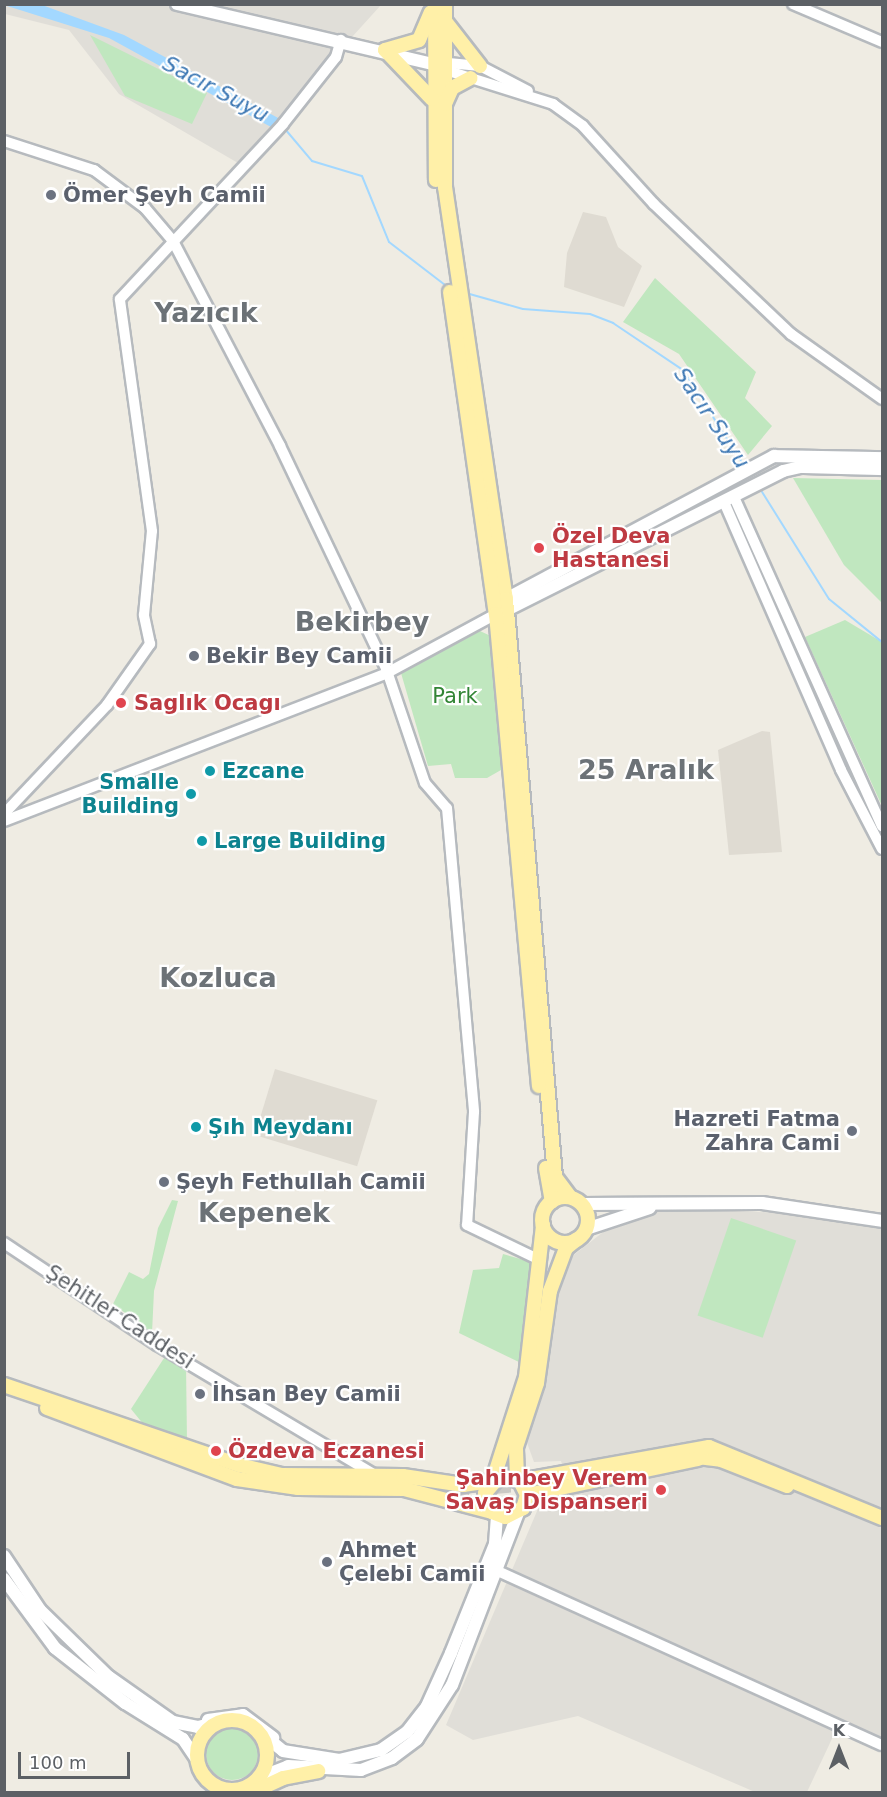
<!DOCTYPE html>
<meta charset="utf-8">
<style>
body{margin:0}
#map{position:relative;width:887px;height:1797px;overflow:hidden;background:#efece3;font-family:"DejaVu Sans",sans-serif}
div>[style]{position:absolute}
.industrial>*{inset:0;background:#e0ded8}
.education>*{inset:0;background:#dfdbd2;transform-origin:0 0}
.green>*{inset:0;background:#c0e7bf;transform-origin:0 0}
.round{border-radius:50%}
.water>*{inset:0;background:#a3d8ff}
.stream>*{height:2px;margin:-1px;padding:0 1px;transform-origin:1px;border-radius:1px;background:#a3d8ff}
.primary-tunnel>*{height:14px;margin-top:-7px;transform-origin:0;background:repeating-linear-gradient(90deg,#cac9c4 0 14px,transparent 0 21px)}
.roads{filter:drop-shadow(2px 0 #b6babe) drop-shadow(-2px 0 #b6babe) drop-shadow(0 2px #b6babe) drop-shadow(0 -2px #b6babe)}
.tertiary>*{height:10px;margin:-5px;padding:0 5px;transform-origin:5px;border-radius:5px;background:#fff}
.secondary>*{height:12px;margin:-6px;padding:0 6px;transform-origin:6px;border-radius:6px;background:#fff}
.primary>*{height:14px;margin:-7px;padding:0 7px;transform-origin:7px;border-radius:7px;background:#fff0a8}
.primary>.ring{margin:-7px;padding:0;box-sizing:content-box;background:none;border:14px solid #fff0a8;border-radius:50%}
.dots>*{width:16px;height:16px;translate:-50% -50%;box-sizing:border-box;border:3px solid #fff;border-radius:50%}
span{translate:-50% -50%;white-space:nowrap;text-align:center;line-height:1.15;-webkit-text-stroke:4.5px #fff;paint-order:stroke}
.worship-label{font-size:21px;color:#5b616d;font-weight:700}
.left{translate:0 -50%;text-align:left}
.right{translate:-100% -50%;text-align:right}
.health-label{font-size:21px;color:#be3a42;font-weight:700}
.park-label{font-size:21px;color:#328535}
.culture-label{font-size:21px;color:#0d838f;font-weight:700}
.street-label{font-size:21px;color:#5c6065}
.water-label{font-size:22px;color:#3d78b4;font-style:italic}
.district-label{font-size:27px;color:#6c7277;font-weight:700}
.frame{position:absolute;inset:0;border:6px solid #5c6065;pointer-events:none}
.north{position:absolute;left:809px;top:1719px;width:60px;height:60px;-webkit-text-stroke:4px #fff;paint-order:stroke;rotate:0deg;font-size:16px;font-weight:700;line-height:24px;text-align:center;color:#5c6065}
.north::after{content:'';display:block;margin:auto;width:21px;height:27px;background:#5c6065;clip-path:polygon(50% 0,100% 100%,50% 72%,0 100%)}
.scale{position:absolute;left:18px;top:1752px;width:112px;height:27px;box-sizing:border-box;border:3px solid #5c6065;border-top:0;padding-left:8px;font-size:18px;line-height:21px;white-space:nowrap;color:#5c6065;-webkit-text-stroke:4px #fff;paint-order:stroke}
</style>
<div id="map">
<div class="industrial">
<div style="clip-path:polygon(4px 5px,381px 5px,238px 163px,119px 94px,69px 30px,5px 14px)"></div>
<div style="clip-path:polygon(688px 1209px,882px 1217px,882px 1749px,837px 1728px,807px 1792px,755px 1792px,578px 1716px,473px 1740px,446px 1725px,546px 1490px,569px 1488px,561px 1461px,534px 1462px,526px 1440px,557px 1268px,625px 1215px)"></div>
</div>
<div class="education">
<div style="clip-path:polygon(583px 212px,606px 217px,618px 247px,642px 266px,624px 307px,564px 287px,567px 253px)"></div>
<div style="clip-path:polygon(762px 731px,770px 732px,782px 852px,729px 855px,718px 750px)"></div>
<div style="left:275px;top:1069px;width:107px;height:69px;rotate:17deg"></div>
</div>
<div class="green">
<div style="clip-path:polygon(90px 35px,207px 93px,192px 124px,125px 96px)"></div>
<div style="clip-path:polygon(655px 278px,756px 372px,745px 398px,772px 426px,748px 455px,679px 354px,623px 322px)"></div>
<div style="clip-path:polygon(793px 478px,882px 480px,882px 603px,844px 565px)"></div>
<div style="clip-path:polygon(845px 620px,882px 642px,882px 806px,805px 637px)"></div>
<div style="clip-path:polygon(480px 631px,495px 638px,508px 766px,487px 778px,455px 778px,451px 764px,428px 766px,401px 673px)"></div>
<div style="clip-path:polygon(172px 1200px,178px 1201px,154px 1291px,152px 1333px,113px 1304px,129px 1272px,143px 1279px,149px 1274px,158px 1228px)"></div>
<div style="left:731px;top:1218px;width:69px;height:103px;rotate:19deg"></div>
<div style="clip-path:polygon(503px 1254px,535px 1263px,523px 1364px,459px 1333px,473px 1270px,499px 1268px)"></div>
<div style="clip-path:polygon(166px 1355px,186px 1364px,187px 1443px,144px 1425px,131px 1409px)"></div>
<div class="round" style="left:206px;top:1728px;width:52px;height:52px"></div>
</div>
<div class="water">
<div style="clip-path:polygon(4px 5px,42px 5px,124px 35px,280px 119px,271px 127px,109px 38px)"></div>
</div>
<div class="stream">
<div style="left:285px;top:129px;width:42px;rotate:49.8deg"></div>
<div style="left:312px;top:161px;width:52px;rotate:16.7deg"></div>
<div style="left:362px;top:176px;width:71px;rotate:67.8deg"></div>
<div style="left:389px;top:242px;width:76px;rotate:37.5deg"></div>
<div style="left:466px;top:293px;width:59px;rotate:15.7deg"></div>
<div style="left:523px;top:309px;width:67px;rotate:4.3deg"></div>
<div style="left:590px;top:314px;width:25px;rotate:21deg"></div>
<div style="left:613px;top:323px;width:84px;rotate:33.9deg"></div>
<div style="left:683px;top:370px;width:115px;rotate:57.4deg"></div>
<div style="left:759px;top:487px;width:132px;rotate:58deg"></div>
<div style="left:829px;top:599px;width:68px;rotate:39.1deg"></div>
</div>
<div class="primary-tunnel">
<div style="left:455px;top:1490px;width:77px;rotate:-4.5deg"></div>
</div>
<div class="roads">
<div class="tertiary">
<div style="left:793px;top:4px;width:97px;rotate:23.1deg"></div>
<div style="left:438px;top:62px;width:42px;rotate:5.4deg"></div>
<div style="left:480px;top:66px;width:54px;rotate:27.5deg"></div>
<div style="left:439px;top:68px;width:120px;rotate:17.5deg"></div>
<div style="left:553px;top:104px;width:37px;rotate:36deg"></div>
<div style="left:583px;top:126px;width:105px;rotate:47.7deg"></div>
<div style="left:654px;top:204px;width:189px;rotate:43.5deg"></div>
<div style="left:791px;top:334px;width:112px;rotate:35.5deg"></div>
<div style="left:4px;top:141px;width:95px;rotate:17.9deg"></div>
<div style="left:94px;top:170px;width:64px;rotate:36.7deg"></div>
<div style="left:145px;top:208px;width:43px;rotate:49.7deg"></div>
<div style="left:173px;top:241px;width:231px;rotate:62.4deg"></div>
<div style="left:280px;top:446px;width:246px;rotate:64.5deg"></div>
<div style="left:386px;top:668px;width:121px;rotate:71.3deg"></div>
<div style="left:425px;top:783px;width:33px;rotate:49deg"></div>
<div style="left:447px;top:808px;width:305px;rotate:84.9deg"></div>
<div style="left:474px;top:1112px;width:113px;rotate:93.5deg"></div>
<div style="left:467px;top:1225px;width:81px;rotate:25.6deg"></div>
<div style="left:734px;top:497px;width:361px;rotate:65.8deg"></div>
<div style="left:724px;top:502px;width:292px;rotate:66.4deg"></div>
<div style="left:841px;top:770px;width:89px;rotate:62.6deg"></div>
<div style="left:4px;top:814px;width:150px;rotate:-46.6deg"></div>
<div style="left:107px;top:705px;width:75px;rotate:-54.8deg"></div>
<div style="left:150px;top:644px;width:30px;rotate:-102deg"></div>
<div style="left:144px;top:615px;width:84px;rotate:-84.6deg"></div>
<div style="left:152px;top:531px;width:234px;rotate:-97.9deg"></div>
<div style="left:120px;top:299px;width:239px;rotate:-47deg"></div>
<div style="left:283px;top:124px;width:85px;rotate:-51.7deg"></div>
<div style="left:336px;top:57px;width:18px;rotate:-74deg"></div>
<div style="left:4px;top:821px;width:411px;rotate:-21.1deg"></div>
<div style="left:387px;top:673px;width:124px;rotate:-28.4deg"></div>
<div style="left:4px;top:1243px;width:184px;rotate:33.7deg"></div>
<div style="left:157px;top:1345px;width:260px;rotate:30.8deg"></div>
<div style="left:500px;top:1572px;width:419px;rotate:24.4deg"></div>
</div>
<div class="secondary">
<div style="left:177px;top:4px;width:263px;rotate:13.2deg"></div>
<div style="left:501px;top:607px;width:9px;rotate:-58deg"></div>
<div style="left:506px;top:599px;width:304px;rotate:-28.1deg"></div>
<div style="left:774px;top:456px;width:108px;rotate:1.1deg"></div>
<div style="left:499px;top:614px;width:318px;rotate:-26.7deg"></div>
<div style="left:783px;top:471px;width:17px;rotate:-13deg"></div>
<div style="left:800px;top:467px;width:82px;rotate:1.4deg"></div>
<div style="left:582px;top:1204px;width:180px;rotate:-0.3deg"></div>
<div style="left:762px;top:1203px;width:121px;rotate:8.5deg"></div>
<div style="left:586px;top:1229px;width:67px;rotate:-18.2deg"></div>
<div style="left:4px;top:1556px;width:65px;rotate:56.3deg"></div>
<div style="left:40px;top:1610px;width:96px;rotate:44.2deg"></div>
<div style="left:109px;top:1677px;width:78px;rotate:35.1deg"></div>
<div style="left:173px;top:1722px;width:25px;rotate:11deg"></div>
<div style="left:198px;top:1727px;width:21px;rotate:-14deg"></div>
<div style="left:4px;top:1579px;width:86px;rotate:53.5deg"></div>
<div style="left:55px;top:1648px;width:89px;rotate:38.2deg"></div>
<div style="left:125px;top:1703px;width:68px;rotate:31.8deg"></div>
<div style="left:183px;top:1739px;width:25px;rotate:56deg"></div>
<div style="left:208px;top:1720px;width:35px;rotate:-8deg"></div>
<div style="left:243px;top:1715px;width:38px;rotate:37deg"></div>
<div style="left:261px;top:1733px;width:28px;rotate:39deg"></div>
<div style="left:283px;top:1751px;width:57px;rotate:9.1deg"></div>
<div style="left:339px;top:1760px;width:43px;rotate:-13.4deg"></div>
<div style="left:381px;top:1750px;width:32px;rotate:-35deg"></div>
<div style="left:407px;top:1732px;width:33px;rotate:-52deg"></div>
<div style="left:427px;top:1706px;width:58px;rotate:-65.6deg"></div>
<div style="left:451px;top:1653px;width:118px;rotate:-68deg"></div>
<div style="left:495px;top:1544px;width:29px;rotate:-86deg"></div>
<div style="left:260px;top:1777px;width:30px;rotate:-21deg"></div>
<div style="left:288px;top:1766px;width:73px;rotate:3.1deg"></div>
<div style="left:361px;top:1770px;width:33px;rotate:-21deg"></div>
<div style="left:392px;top:1758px;width:31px;rotate:-37deg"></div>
<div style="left:417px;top:1739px;width:64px;rotate:-57.1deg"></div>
<div style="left:452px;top:1685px;width:184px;rotate:-69deg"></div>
</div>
<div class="primary">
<div style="left:435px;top:4px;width:176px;rotate:89.7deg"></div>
<div style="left:445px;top:4px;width:183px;rotate:90deg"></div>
<div style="left:445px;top:187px;width:416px;rotate:81.6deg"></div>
<div style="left:506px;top:599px;width:580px;rotate:85.15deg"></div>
<div style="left:555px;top:1177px;width:25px;rotate:53deg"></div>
<div style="left:445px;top:21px;width:57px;rotate:52.1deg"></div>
<div style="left:385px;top:50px;width:35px;rotate:-16deg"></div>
<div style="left:419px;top:40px;width:30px;rotate:-67deg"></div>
<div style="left:385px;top:50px;width:68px;rotate:46.2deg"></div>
<div style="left:445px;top:104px;width:17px;rotate:-66deg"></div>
<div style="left:452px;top:88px;width:21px;rotate:-28deg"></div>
<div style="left:450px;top:292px;width:325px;rotate:81.9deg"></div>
<div style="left:496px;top:614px;width:474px;rotate:84.8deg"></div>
<div style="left:546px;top:1168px;width:34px;rotate:80deg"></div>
<div class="ring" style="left:542px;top:1197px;width:32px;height:32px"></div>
<div style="left:4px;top:1385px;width:248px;rotate:18.8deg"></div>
<div style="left:239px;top:1465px;width:44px;rotate:13.1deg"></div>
<div style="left:282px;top:1475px;width:121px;rotate:0.5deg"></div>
<div style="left:403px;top:1476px;width:61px;rotate:8.5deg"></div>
<div style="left:463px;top:1485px;width:28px;rotate:-8deg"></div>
<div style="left:47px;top:1408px;width:203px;rotate:20.5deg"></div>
<div style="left:237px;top:1479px;width:62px;rotate:8.4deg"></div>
<div style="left:298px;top:1488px;width:106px;rotate:0.5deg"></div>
<div style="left:404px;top:1489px;width:91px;rotate:14.6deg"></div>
<div style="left:689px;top:1456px;width:32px;rotate:7deg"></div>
<div style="left:721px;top:1460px;width:71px;rotate:21.5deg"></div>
<div style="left:517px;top:1478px;width:31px;rotate:-92deg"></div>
<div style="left:516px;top:1447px;width:67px;rotate:-71.8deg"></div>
<div style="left:537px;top:1383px;width:93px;rotate:-82deg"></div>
<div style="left:550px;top:1291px;width:46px;rotate:-69.6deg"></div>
<div style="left:566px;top:1248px;width:14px;rotate:-39deg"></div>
<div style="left:493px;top:1480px;width:108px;rotate:-72.2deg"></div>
<div style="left:526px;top:1377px;width:153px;rotate:-83.6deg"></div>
<div style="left:520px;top:1481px;width:16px;rotate:63deg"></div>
<div style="left:527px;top:1495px;width:14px;rotate:107deg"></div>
<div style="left:523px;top:1508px;width:20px;rotate:153deg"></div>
<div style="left:505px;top:1517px;width:14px;rotate:-159deg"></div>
<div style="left:492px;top:1512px;width:20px;rotate:-110deg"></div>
<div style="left:485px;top:1493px;width:23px;rotate:-49deg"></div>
<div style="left:500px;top:1476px;width:21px;rotate:14deg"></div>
<div style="left:520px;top:1481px;width:192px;rotate:-10.2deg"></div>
<div style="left:709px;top:1447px;width:187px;rotate:22.3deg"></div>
<div style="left:527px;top:1495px;width:175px;rotate:-11.9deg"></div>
<div class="ring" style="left:197px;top:1720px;width:56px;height:56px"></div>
<div style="left:253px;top:1792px;width:33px;rotate:-25deg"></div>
<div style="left:283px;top:1778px;width:36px;rotate:-11deg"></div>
</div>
</div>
<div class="dots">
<div style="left:51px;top:195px;background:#6b7280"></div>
<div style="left:539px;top:548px;background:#e0444e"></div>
<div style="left:194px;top:656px;background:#6b7280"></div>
<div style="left:121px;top:703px;background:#e0444e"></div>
<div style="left:210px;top:771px;background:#0f9aa8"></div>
<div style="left:191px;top:794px;background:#0f9aa8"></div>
<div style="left:202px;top:841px;background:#0f9aa8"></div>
<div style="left:196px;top:1127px;background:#0f9aa8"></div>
<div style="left:852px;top:1131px;background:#6b7280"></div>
<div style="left:164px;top:1182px;background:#6b7280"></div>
<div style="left:200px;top:1394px;background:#6b7280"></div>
<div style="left:216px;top:1451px;background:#e0444e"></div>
<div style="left:661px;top:1490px;background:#e0444e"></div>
<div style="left:327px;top:1562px;background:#6b7280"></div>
</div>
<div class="worship-label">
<span class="left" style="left:63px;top:195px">Ömer Şeyh Camii</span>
<span class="left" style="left:206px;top:656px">Bekir Bey Camii</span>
<span class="right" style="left:840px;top:1131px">Hazreti Fatma<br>Zahra Cami</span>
<span class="left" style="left:176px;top:1182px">Şeyh Fethullah Camii</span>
<span class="left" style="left:212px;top:1394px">İhsan Bey Camii</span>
<span class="left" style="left:339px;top:1562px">Ahmet<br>Çelebi Camii</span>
</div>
<div class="health-label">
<span class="left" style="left:552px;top:548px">Özel Deva<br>Hastanesi</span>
<span class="left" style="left:134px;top:703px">Saglık Ocagı</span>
<span class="left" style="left:228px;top:1451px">Özdeva Eczanesi</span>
<span class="right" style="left:648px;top:1490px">Şahinbey Verem<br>Savaş Dispanseri</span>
</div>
<div class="park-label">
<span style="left:455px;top:696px">Park</span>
</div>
<div class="culture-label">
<span class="left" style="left:222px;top:771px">Ezcane</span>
<span class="right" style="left:179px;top:794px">Smalle<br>Building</span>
<span class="left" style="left:214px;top:841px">Large Building</span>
<span class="left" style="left:208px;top:1127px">Şıh Meydanı</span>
</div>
<div class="street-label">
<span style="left:120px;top:1317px;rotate:33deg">Şehitler Caddesi</span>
</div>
<div class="water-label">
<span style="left:216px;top:89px;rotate:28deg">Sacır Suyu</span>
<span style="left:712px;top:418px;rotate:56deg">Sacır Suyu</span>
</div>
<div class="district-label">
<span style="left:206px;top:313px">Yazıcık</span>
<span style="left:362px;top:622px">Bekirbey</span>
<span style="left:646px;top:770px">25 Aralık</span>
<span style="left:218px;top:978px">Kozluca</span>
<span style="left:264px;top:1213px">Kepenek</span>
</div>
<div class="frame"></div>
<div class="north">K</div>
<div class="scale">100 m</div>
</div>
